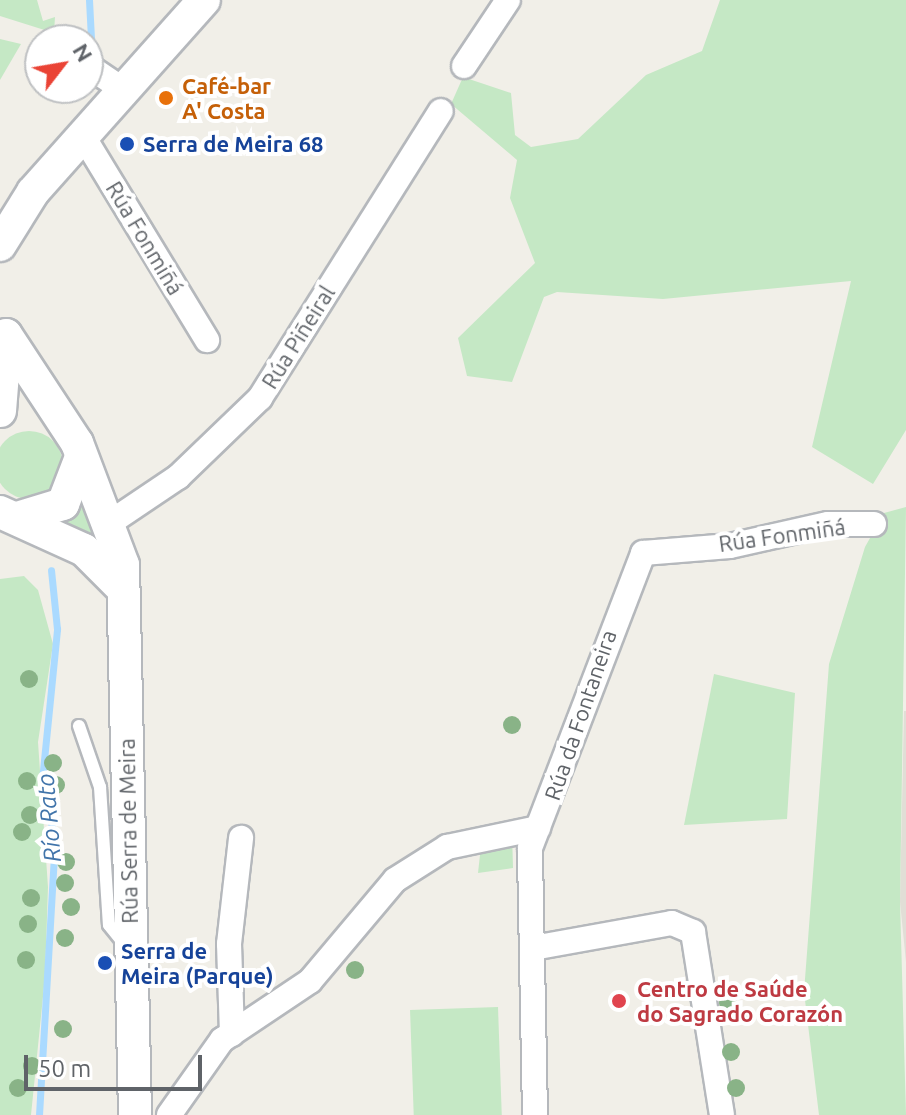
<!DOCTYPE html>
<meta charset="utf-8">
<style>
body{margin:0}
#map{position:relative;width:906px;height:1115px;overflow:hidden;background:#f1efe8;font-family:Ubuntu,sans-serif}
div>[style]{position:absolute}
.education>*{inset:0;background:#e1ded6}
.green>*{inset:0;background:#c5e8c5;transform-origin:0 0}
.round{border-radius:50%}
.stream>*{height:7px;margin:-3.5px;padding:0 3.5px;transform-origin:3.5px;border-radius:3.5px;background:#aadaff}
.roads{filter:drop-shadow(2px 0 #b5b8bc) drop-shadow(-2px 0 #b5b8bc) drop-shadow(0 2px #b5b8bc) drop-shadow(0 -2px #b5b8bc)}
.lane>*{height:12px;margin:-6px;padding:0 6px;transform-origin:6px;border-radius:6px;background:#fff}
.street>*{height:24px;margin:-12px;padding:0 12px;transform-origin:12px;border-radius:12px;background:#fff}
.secondary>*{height:32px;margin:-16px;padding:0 16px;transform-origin:16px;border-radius:16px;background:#fff}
.trees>*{width:18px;height:18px;margin:-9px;border-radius:50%;background:#89b387}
.dots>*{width:22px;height:22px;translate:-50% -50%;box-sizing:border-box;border:4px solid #fff;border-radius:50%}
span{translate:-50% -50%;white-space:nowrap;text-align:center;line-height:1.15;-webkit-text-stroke:8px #fff;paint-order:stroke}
.food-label{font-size:22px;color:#c56008;font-weight:700}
.left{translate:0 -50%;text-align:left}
.transit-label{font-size:22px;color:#164399;font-weight:700}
.street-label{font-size:22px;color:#5f6368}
.health-label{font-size:22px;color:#be3a42;font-weight:700}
.water-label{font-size:24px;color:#4174aa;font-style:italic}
.north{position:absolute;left:24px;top:24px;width:80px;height:80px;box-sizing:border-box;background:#fff;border:2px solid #bfc1c3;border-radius:50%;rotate:59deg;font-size:22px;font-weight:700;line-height:32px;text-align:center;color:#5f6368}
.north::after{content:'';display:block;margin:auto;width:28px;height:36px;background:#ea4335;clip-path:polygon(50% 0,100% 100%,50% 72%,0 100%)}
.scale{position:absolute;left:24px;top:1055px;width:178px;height:36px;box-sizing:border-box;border:4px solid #5f6368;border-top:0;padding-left:10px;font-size:24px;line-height:28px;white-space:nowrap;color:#5f6368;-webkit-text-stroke:6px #fff;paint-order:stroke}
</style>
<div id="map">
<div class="education">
<div style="clip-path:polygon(904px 711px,906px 711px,906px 962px,900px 902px)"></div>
</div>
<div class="green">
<div style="clip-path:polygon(0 0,37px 0,43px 21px,55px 17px,54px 33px,0 16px)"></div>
<div style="clip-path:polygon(720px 0,906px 0,906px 430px,873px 484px,812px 447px,851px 281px,663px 299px,557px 292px,544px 297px,512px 382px,467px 376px,458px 338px,535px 263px,510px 198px,517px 160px,451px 104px,463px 77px,511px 93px,515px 135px,531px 147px,578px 139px,646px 75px,702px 51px)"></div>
<div style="clip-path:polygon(0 39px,21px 44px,0 80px)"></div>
<div class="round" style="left:-5px;top:431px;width:68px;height:68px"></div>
<div style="clip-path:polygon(85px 499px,111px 553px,57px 526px)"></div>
<div style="clip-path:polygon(906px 507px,900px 902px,906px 1115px,819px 1115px,804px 992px,829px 664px,865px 547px,884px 513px)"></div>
<div style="clip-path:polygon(24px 576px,38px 590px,53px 644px,38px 742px,48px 887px,45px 977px,31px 1115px,0 1115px,0 579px)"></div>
<div style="clip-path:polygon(714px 674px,795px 693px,787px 819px,684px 825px)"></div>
<div style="clip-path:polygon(512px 833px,513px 868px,478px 873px,482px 837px)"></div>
<div style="left:498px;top:1007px;width:108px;height:88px;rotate:88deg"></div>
</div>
<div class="stream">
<div style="left:89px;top:0;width:39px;rotate:87deg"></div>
<div style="left:39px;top:1115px;width:274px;rotate:-86.7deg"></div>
<div style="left:55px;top:841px;width:62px;rotate:-102deg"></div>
<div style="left:42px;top:780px;width:152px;rotate:-84.3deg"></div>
<div style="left:57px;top:629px;width:59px;rotate:-95.8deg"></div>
</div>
<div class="roads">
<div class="lane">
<div style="left:79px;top:726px;width:65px;rotate:71deg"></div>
<div style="left:100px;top:787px;width:138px;rotate:86.3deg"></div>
<div style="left:109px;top:925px;width:26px;rotate:51deg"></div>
</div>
<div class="street">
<div style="left:88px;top:66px;width:45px;rotate:34deg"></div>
<div style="left:464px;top:66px;width:79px;rotate:-56.3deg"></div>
<div style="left:83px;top:136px;width:239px;rotate:58.7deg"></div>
<div style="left:111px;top:522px;width:81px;rotate:-33.9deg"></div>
<div style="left:178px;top:477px;width:114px;rotate:-43.9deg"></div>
<div style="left:260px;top:398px;width:339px;rotate:-57.8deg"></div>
<div style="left:533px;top:948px;width:141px;rotate:-10.2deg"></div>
<div style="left:672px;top:923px;width:23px;rotate:23deg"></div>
<div style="left:693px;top:932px;width:185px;rotate:81deg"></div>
<div style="left:232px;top:1034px;width:90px;rotate:-91.9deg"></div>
<div style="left:229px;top:944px;width:107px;rotate:-83.5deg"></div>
<div style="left:169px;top:1115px;width:92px;rotate:-54.8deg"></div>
<div style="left:222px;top:1040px;width:106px;rotate:-33.8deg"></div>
<div style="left:310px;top:981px;width:132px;rotate:-49.9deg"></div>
<div style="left:395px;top:880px;width:62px;rotate:-32.4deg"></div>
<div style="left:447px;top:847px;width:93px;rotate:-11.8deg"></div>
<div style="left:535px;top:1115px;width:267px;rotate:-91.1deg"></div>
<div style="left:530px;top:848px;width:316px;rotate:-69deg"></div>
<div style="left:643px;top:553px;width:87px;rotate:-4.6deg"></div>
<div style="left:730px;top:546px;width:100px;rotate:-12.7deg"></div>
<div style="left:828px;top:524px;width:46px"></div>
</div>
<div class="secondary">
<div style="left:0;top:245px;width:62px;rotate:-58.1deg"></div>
<div style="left:33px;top:192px;width:257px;rotate:-48.3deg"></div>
<div style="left:6px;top:335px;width:129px;rotate:56.7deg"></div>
<div style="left:77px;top:443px;width:130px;rotate:69.3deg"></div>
<div style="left:123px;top:565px;width:550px;rotate:88.75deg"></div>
<div style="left:0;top:411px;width:76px;rotate:-85.5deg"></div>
<div style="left:0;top:512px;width:92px;rotate:24.3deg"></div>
<div style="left:84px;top:550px;width:54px;rotate:45deg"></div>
<div style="left:17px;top:518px;width:48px;rotate:-16.9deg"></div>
<div style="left:63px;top:504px;width:50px;rotate:-69deg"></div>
</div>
</div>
<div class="trees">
<div style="left:29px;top:679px"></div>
<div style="left:512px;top:725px"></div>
<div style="left:53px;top:763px"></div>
<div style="left:27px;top:781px"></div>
<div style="left:56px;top:785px"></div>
<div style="left:30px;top:815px"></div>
<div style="left:22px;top:832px"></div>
<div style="left:66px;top:862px"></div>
<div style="left:65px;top:883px"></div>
<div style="left:31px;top:898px"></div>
<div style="left:71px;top:907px"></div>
<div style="left:28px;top:924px"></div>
<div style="left:65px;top:938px"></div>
<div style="left:26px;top:960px"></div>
<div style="left:355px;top:970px"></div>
<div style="left:728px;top:1003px"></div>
<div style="left:63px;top:1029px"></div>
<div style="left:731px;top:1052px"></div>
<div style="left:32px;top:1066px"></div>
<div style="left:18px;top:1088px"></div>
<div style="left:736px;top:1088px"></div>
</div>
<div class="dots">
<div style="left:166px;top:98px;background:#e8710a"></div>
<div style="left:127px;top:144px;background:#1a4fb4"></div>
<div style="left:105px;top:963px;background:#1a4fb4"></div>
<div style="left:619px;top:1001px;background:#e0444e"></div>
</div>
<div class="food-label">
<span class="left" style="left:182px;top:98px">Café-bar<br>A' Costa</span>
</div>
<div class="transit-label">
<span class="left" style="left:143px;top:144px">Serra de Meira 68</span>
<span class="left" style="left:121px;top:963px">Serra de<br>Meira (Parque)</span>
</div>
<div class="street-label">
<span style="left:145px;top:238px;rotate:59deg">Rúa Fonmiñá</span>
<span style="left:298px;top:337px;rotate:-58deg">Rúa Piñeiral</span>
<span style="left:782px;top:535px;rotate:-8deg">Rúa Fonmiñá</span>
<span style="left:580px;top:715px;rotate:-71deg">Rúa da Fontaneira</span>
<span style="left:128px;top:831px;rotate:-91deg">Rúa Serra de Meira</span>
</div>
<div class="health-label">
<span class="left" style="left:637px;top:1001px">Centro de Saúde<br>do Sagrado Corazón</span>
</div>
<div class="water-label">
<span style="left:49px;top:818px;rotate:-95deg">Río Rato</span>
</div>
<div class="north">N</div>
<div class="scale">50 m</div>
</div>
